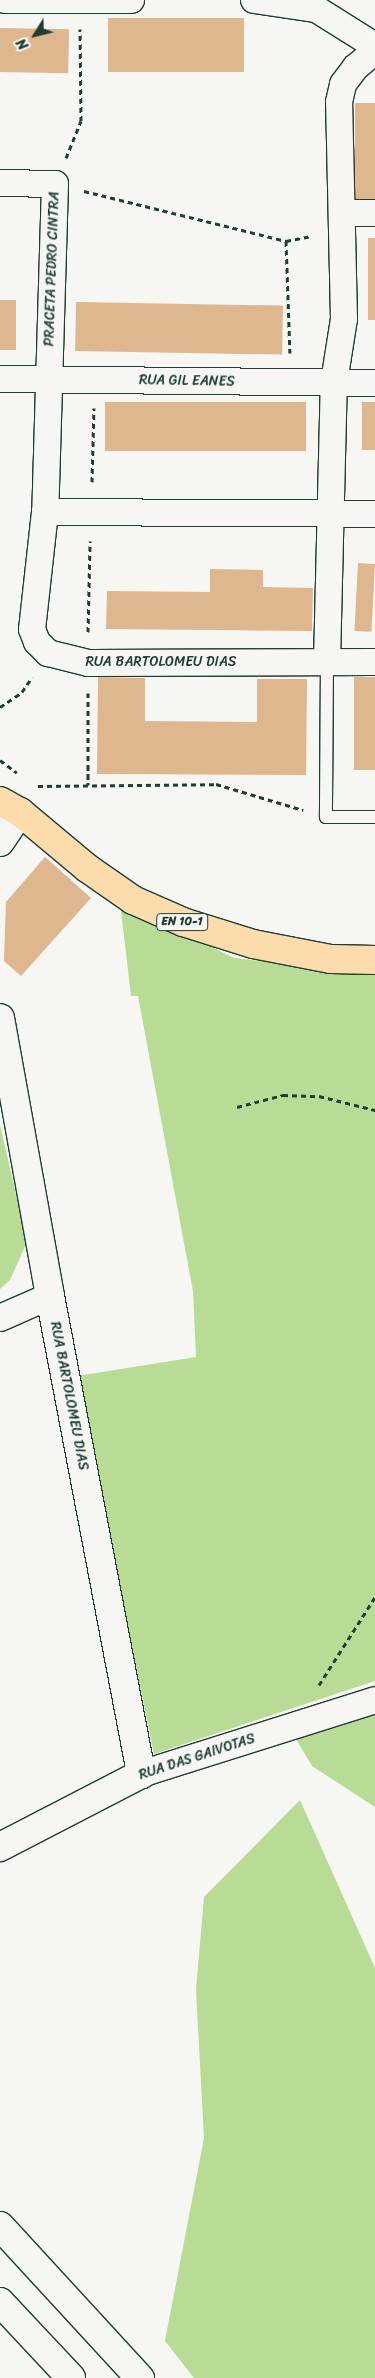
<!DOCTYPE html>
<style>
body{margin:0}
#map{position:relative;width:375px;height:2378px;overflow:hidden;background:#f6f6f2;font-family:Sriracha,sans-serif}
div>[style]{position:absolute}
.green>*{inset:0;background:#b8db95}
.building>*{inset:0;background:#deb78f;transform-origin:0 0}
.path>*{height:3px;margin-top:-1.5px;transform-origin:0;background:repeating-linear-gradient(90deg,#1f3d34 0 5px,transparent 0 9px)}
.roads{filter:drop-shadow(1px 0 #1f3d34) drop-shadow(-1px 0 #1f3d34) drop-shadow(0 1px #1f3d34) drop-shadow(0 -1px #1f3d34)}
.lane>*{height:12px;margin:-6px;padding:0 6px;transform-origin:6px;border-radius:6px;background:#f6f6f2}
.street>*{height:26px;margin:-13px;padding:0 13px;transform-origin:13px;border-radius:13px;background:#f6f6f2}
.secondary>*{height:28px;margin:-14px;padding:0 14px;transform-origin:14px;border-radius:14px;background:#f6f6f2}
.primary>*{height:28px;margin:-14px;padding:0 14px;transform-origin:14px;border-radius:14px;background:#fcdcac}
span{translate:-50% -50%;white-space:nowrap;text-align:center;line-height:1.15;-webkit-text-stroke:4px #f6f6f2;paint-order:stroke}
.shield-label span{padding:1px 4px;background:#f6f6f2;border:1px solid;border-radius:4px;-webkit-text-stroke-width:0}
.shield-label{font-size:12px;color:#1f3d34;font-weight:700}
.street-label{font-size:14px;color:#1f3d34}
.north{position:absolute;left:10px;top:10px;width:50px;height:50px;-webkit-text-stroke:4px #f6f6f2;paint-order:stroke;rotate:234deg;font-size:14px;font-weight:700;line-height:20px;text-align:center;color:#1f3d34}
.north::after{content:'';display:block;margin:auto;width:18px;height:22px;background:#1f3d34;clip-path:polygon(50% 0,100% 100%,50% 72%,0 100%)}
</style>
<div id="map">
<div class="green">
<div style="clip-path:polygon(120px 902px,234px 958px,375px 974px,375px 1681px,154px 1754px,77px 1376px,196px 1357px,193px 1291px,138px 996px,131px 996px)"></div>
<div style="clip-path:polygon(0 1125px,27px 1242px,10px 1280px,0 1289px)"></div>
<div style="clip-path:polygon(375px 1710px,375px 1807px,312px 1766px,296px 1739px)"></div>
<div style="clip-path:polygon(300px 1800px,375px 1968px,375px 2378px,194px 2378px,165px 2341px,204px 2138px,196px 1990px,204px 1897px)"></div>
</div>
<div class="building">
<div style="left:108px;top:18px;width:136px;height:54px"></div>
<div style="left:0;top:28px;width:69px;height:44px;rotate:1deg"></div>
<div style="left:355px;top:103px;width:20px;height:100px"></div>
<div style="left:368px;top:238px;width:7px;height:82px"></div>
<div style="left:0;top:300px;width:16px;height:50px"></div>
<div style="left:76px;top:302px;width:207px;height:49px;rotate:1deg"></div>
<div style="left:105px;top:402px;width:201px;height:49px"></div>
<div style="left:362px;top:402px;width:13px;height:48px"></div>
<div style="left:358px;top:563px;width:17px;height:68px;rotate:3deg"></div>
<div style="clip-path:polygon(210px 569px,263px 570px,263px 587px,313px 588px,312px 631px,106px 629px,107px 591px,210px 592px)"></div>
<div style="clip-path:polygon(98px 677px,145px 678px,145px 721px,257px 722px,257px 679px,307px 679px,306px 775px,97px 774px)"></div>
<div style="left:354px;top:677px;width:21px;height:93px"></div>
<div style="clip-path:polygon(45px 857px,91px 898px,21px 976px,4px 961px,6px 902px)"></div>
</div>
<div class="path">
<div style="left:66px;top:158px;width:40px;rotate:-68deg"></div>
<div style="left:81px;top:121px;width:92px;rotate:-90.6deg"></div>
<div style="left:84px;top:191px;width:208px;rotate:13.9deg"></div>
<div style="left:286px;top:241px;width:26px;rotate:-11deg"></div>
<div style="left:286px;top:241px;width:112px;rotate:88deg"></div>
<div style="left:92px;top:482px;width:74px;rotate:-88.5deg"></div>
<div style="left:88px;top:632px;width:91px;rotate:-88.7deg"></div>
<div style="left:88px;top:693px;width:92px;rotate:90deg"></div>
<div style="left:0;top:707px;width:27px;rotate:-34deg"></div>
<div style="left:22px;top:692px;width:18px;rotate:-56deg"></div>
<div style="left:0;top:760px;width:21px;rotate:37deg"></div>
<div style="left:38px;top:786px;width:178px;rotate:-0.6deg"></div>
<div style="left:216px;top:784px;width:91px;rotate:16.6deg"></div>
<div style="left:237px;top:1107px;width:48px;rotate:-14.6deg"></div>
<div style="left:283px;top:1095px;width:36px;rotate:2deg"></div>
<div style="left:319px;top:1096px;width:58px;rotate:14deg"></div>
<div style="left:319px;top:1685px;width:104px;rotate:-57.5deg"></div>
</div>
<div class="roads">
<div class="lane">
<div style="left:327px;top:662px;width:155px;rotate:90.4deg"></div>
<div style="left:326px;top:817px;width:49px"></div>
</div>
<div class="street">
<div style="left:5px;top:0;width:126px"></div>
<div style="left:254px;top:0;width:63px;rotate:8.3deg"></div>
<div style="left:316px;top:9px;width:70px;rotate:32.1deg"></div>
<div style="left:0;top:183px;width:55px;rotate:1deg"></div>
<div style="left:55px;top:184px;width:328px;rotate:91.7deg"></div>
<div style="left:45px;top:512px;width:118px;rotate:96.3deg"></div>
<div style="left:32px;top:629px;width:14px;rotate:69deg"></div>
<div style="left:37px;top:642px;width:16px;rotate:45deg"></div>
<div style="left:48px;top:653px;width:41px;rotate:14deg"></div>
<div style="left:88px;top:663px;width:287px;rotate:-0.2deg"></div>
<div style="left:342px;top:213px;width:33px"></div>
<div style="left:0;top:379px;width:375px;rotate:0.6deg"></div>
<div style="left:45px;top:512px;width:330px;rotate:0.3deg"></div>
<div style="left:327px;top:662px;width:280px;rotate:-88.6deg"></div>
<div style="left:334px;top:382px;width:64px;rotate:-81deg"></div>
<div style="left:344px;top:319px;width:217px;rotate:-91.3deg"></div>
<div style="left:339px;top:102px;width:18px;rotate:-77deg"></div>
<div style="left:343px;top:84px;width:21px;rotate:-53deg"></div>
<div style="left:356px;top:67px;width:25px;rotate:-40deg"></div>
<div style="left:0;top:1318px;width:55px;rotate:-23.7deg"></div>
<div style="left:141px;top:1774px;width:245px;rotate:-17.5deg"></div>
</div>
<div class="secondary">
<div style="left:0;top:842px;width:36px;rotate:-56deg"></div>
<div style="left:0;top:1018px;width:282px;rotate:79.8deg"></div>
<div style="left:50px;top:1296px;width:487px;rotate:79.2deg"></div>
<div style="left:141px;top:1774px;width:159px;rotate:152.6deg"></div>
<div style="left:0;top:2226px;width:207px;rotate:47.4deg"></div>
<div style="left:0;top:2302px;width:104px;rotate:46.9deg"></div>
</div>
<div class="primary">
<div style="left:0;top:801px;width:23px;rotate:29deg"></div>
<div style="left:20px;top:812px;width:87px;rotate:39.9deg"></div>
<div style="left:87px;top:868px;width:56px;rotate:34.8deg"></div>
<div style="left:133px;top:900px;width:55px;rotate:23.7deg"></div>
<div style="left:183px;top:922px;width:73px;rotate:17.4deg"></div>
<div style="left:253px;top:944px;width:79px;rotate:10.9deg"></div>
<div style="left:331px;top:959px;width:44px;rotate:1.3deg"></div>
</div>
</div>
<div class="shield-label">
<span style="left:182px;top:922px">EN 10-1</span>
</div>
<div class="street-label">
<span style="left:52px;top:269px;rotate:-88deg">PRACETA PEDRO CINTRA</span>
<span style="left:187px;top:381px;rotate:1deg">RUA GIL EANES</span>
<span style="left:161px;top:662px">RUA BARTOLOMEU DIAS</span>
<span style="left:69px;top:1396px;rotate:79deg">RUA BARTOLOMEU DIAS</span>
<span style="left:197px;top:1757px;rotate:-18deg">RUA DAS GAIVOTAS</span>
</div>
<div class="north">N</div>
</div>
